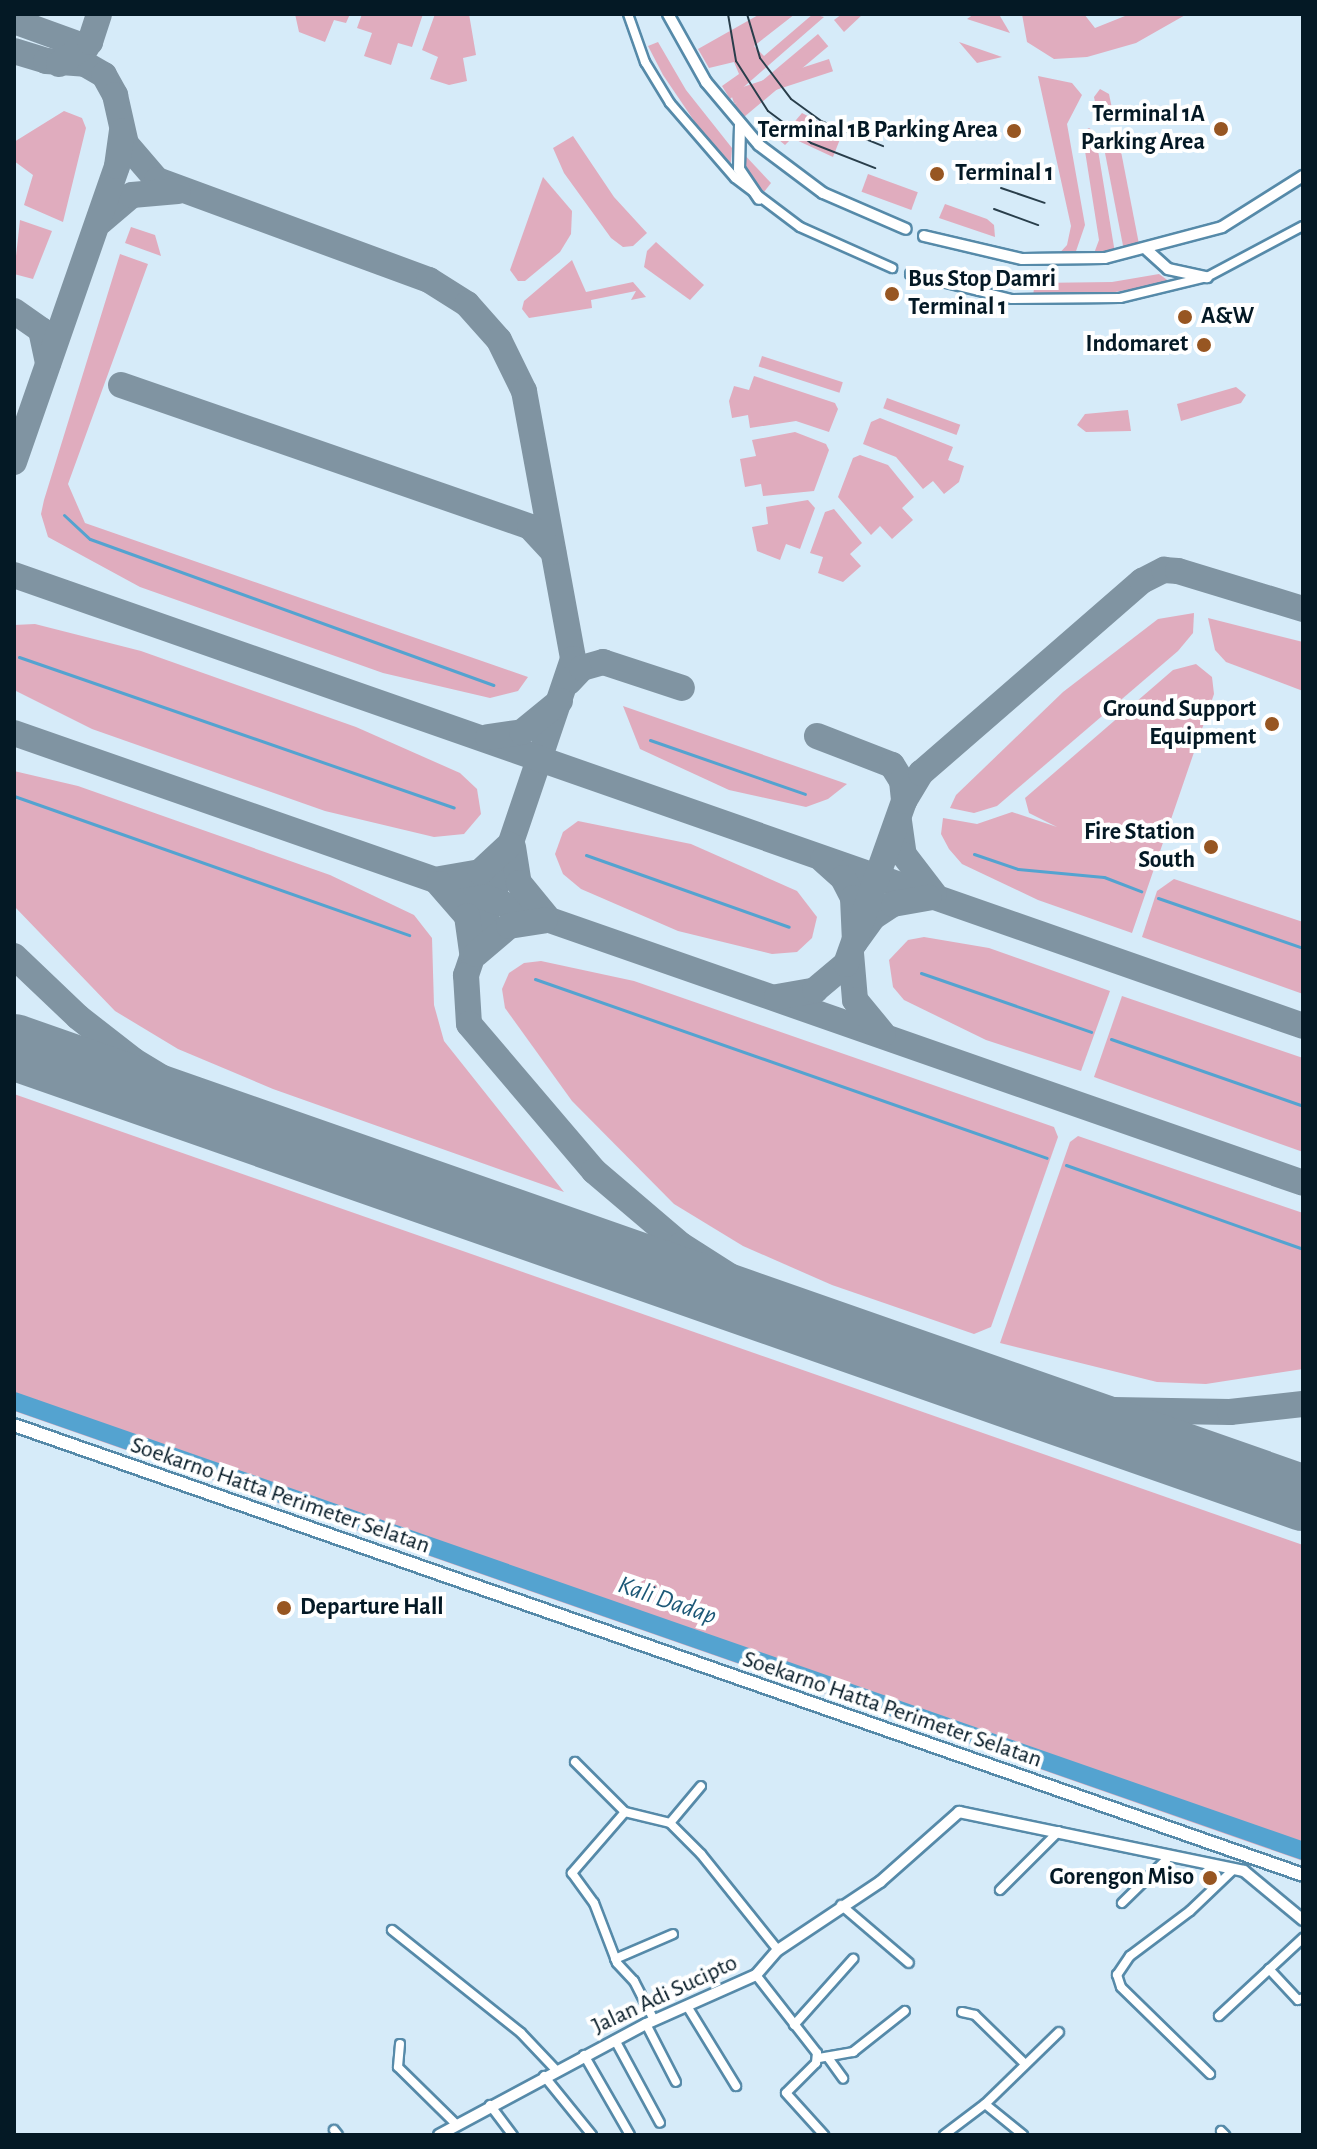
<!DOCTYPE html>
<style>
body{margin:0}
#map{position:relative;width:1317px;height:2149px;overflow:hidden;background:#d6ebf9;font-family:"Alegreya Sans",sans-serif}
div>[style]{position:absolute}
.green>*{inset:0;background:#e0acbe;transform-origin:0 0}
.stream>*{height:3px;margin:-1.5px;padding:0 1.5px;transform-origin:1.5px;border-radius:1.5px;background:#54a3d0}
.river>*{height:18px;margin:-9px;padding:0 9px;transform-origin:9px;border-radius:9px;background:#54a3d0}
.taxiway>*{height:26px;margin:-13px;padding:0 13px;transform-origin:13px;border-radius:13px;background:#8094a2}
.runway>*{height:66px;margin:-33px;padding:0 33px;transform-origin:33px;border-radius:33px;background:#8094a2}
.roads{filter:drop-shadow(2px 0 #568aa9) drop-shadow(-2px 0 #568aa9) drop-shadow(0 2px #568aa9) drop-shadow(0 -2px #568aa9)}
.minor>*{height:8px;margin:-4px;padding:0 4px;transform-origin:4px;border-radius:4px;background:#fff}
.tertiary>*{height:10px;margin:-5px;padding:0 5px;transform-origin:5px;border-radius:5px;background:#fff}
.secondary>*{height:12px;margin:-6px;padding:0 6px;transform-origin:6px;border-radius:6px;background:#fff}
.tram>*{height:2px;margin:-1px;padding:0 1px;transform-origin:1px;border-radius:1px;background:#293e4b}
.dots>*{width:22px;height:22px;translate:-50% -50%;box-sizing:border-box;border:4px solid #fff;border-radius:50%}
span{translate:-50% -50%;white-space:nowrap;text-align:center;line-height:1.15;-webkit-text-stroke:8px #fff;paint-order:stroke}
.poi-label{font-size:24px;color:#041925;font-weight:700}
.right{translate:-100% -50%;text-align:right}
.left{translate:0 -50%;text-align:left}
.street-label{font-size:24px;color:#041925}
.water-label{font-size:26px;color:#1c5877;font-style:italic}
.frame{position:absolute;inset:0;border:16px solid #041925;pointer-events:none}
</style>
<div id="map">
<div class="green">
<div style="clip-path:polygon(295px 14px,350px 14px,346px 23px,334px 20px,325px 42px,299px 32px)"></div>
<div style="clip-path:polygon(362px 14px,423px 14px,412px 47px,398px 43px,391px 65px,364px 56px,372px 33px,357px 28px)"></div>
<div style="clip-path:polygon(435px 14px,469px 14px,476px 55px,463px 58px,467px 81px,449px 85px,430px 79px,438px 57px,422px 50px)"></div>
<div style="clip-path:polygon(760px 14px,795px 14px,754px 46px,764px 56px,813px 14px,824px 17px,730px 99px,722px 86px,739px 74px,734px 62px,709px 68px,698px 49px)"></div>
<div style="clip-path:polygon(842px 14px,863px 14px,844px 32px,834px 20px)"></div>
<div style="clip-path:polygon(974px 14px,1000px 16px,1010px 33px,967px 19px)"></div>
<div style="clip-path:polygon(1022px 14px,1084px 14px,1095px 28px,1130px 14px,1187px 14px,1136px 43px,1087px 57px,1054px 59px,1027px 42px)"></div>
<div style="left:818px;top:34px;width:16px;height:110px;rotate:50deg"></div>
<div style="clip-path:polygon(658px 42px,686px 90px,732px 148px,731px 163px,701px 131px,663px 75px,648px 46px)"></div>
<div style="clip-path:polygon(959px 42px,1002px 57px,977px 63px)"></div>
<div style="left:829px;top:59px;width:13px;height:104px;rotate:72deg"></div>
<div style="clip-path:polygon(1038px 76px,1072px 83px,1082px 95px,1067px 124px,1085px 225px,1074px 257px,1056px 257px,1067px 245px,1071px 226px)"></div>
<div style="clip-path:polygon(1100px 89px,1109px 94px,1114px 118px,1099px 121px,1094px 97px)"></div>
<div style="clip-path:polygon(64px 111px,82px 118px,86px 128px,63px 222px,24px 205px,33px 175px,14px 161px,14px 142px)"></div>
<div style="clip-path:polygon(802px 113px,842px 134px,833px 157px,792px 138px,785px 145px,779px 140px)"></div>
<div style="clip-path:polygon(1089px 128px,1095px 132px,1115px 253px,1093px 256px,1099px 240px,1082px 132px)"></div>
<div style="clip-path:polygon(573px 136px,614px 197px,647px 233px,633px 246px,623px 247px,611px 238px,564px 173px,553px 148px)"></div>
<div style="left:1118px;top:136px;width:115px;height:16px;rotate:79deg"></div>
<div style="clip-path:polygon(741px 151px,771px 183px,764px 192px,744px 169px)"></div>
<div style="left:868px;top:174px;width:53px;height:19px;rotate:20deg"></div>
<div style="clip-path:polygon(543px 177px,572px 211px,571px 234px,560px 252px,525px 281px,518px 281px,510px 270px)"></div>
<div style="clip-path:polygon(945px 204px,987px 219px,994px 225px,995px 237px,939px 218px)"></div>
<div style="clip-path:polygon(20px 220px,52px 231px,33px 279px,14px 274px)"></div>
<div style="clip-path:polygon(131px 227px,155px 235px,161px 256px,125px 243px)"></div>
<div style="clip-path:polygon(656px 242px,704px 285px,690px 300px,644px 267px,647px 251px)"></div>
<div style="clip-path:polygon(120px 254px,148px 264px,68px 484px,85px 523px,528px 677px,518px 691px,490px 698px,383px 673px,140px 587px,48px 537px,41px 514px,44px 500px)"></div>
<div style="clip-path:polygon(572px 260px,586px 292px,633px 282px,646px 297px,631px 300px,636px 291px,591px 300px,592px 308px,529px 318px,522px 309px,524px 301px)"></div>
<div style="clip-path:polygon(1159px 274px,1170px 282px,1099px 295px,1033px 295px,1035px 283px,1112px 282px)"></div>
<div style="left:762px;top:356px;width:85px;height:11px;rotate:18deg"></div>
<div style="clip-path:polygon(754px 376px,835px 403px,838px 409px,829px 432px,796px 421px,750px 428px,748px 415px,732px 418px,729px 401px,734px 386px,749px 390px)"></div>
<div style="clip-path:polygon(1236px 387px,1246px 395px,1241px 403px,1181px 421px,1177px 404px)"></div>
<div style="left:887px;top:398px;width:78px;height:11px;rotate:20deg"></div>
<div style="clip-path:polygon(1128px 410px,1131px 431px,1086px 432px,1077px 425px,1085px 414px)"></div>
<div style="clip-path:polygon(880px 418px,953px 447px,948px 460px,964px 466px,959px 482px,944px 494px,933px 481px,923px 489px,896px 457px,863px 444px,871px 422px)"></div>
<div style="clip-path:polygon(795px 432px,826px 444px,829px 450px,814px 491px,763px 496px,761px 484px,745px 487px,740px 459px,756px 456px,752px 440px)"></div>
<div style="clip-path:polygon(860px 455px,888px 465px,914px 497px,902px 508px,913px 520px,892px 539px,880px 526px,871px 535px,838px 497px,853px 458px)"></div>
<div style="clip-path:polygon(808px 500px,815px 508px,800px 549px,786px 544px,780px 560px,757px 551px,752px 527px,768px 524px,766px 507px)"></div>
<div style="clip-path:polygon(834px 509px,862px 543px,850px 554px,861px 566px,843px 582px,818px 573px,823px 557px,810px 553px,825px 512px)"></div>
<div style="clip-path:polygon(1194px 613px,1193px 633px,1178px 651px,997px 806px,974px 813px,950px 808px,956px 795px,1063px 692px,1158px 619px)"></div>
<div style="clip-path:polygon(1208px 618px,1303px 642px,1303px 691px,1226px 662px,1215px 650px)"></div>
<div style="clip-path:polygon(35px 624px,141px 651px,356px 727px,460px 773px,477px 789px,481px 814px,464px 834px,434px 837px,325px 811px,92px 729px,14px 690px,14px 625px)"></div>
<div style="clip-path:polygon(1196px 664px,1212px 677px,1214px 694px,1132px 933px,1038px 900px,962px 864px,949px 849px,941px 834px,943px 818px,977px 824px,1012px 812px,1057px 827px,1029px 813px,1025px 798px,1173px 670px)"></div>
<div style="clip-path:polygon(623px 706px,847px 784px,828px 799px,806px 807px,729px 790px,640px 749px)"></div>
<div style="clip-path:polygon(14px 771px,78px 786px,330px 875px,414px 915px,432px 938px,434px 1005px,444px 1041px,564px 1192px,273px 1089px,178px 1049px,115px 1011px,14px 906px)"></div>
<div style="clip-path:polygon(578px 821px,691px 844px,797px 891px,817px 917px,812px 938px,797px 952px,772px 954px,678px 931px,581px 889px,563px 874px,555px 854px,563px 832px)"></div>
<div style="clip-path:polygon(1174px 879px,1303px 922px,1303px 994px,1142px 937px,1157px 891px)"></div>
<div style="clip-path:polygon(924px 937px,989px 948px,1110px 991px,1081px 1071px,986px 1040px,904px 1000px,893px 987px,889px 960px,908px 940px)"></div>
<div style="clip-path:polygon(541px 961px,634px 981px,1054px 1127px,1058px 1137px,991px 1327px,974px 1334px,832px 1285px,743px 1246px,674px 1204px,572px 1101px,505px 1008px,502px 989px,509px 973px,524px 963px)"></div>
<div style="clip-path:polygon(1122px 996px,1303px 1058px,1303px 1152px,1094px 1077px)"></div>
<div style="clip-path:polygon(14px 1094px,1303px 1545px,1303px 1861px,14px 1411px)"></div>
<div style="clip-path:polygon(1078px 1136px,1303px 1213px,1303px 1369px,1206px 1384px,1157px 1382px,1000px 1343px,1070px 1142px)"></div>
</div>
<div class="stream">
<div style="left:64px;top:515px;width:35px;rotate:43deg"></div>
<div style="left:90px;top:539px;width:429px;rotate:19.9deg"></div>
<div style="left:19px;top:657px;width:460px;rotate:19.1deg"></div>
<div style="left:650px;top:740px;width:164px;rotate:19.2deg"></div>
<div style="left:14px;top:796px;width:419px;rotate:19.4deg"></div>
<div style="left:974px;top:854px;width:46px;rotate:18.8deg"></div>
<div style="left:1018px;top:869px;width:86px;rotate:5.3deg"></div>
<div style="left:1104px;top:877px;width:40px;rotate:21deg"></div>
<div style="left:586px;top:855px;width:215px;rotate:19.5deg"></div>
<div style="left:1158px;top:898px;width:153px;rotate:19deg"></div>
<div style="left:921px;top:973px;width:180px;rotate:19.1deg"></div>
<div style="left:535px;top:979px;width:542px;rotate:19.27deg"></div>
<div style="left:1111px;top:1039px;width:203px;rotate:19.2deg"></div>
<div style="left:1066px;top:1165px;width:251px;rotate:19.5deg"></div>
</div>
<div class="river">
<div style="left:14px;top:1401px;width:1365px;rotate:19.24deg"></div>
</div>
<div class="taxiway">
<div style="left:14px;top:21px;width:77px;rotate:19.9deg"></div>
<div style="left:14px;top:51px;width:34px;rotate:17deg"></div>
<div style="left:46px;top:61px;width:39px;rotate:4deg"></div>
<div style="left:85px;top:64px;width:22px;rotate:30deg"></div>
<div style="left:104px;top:75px;width:23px;rotate:61deg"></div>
<div style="left:115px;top:95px;width:50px;rotate:77.3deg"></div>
<div style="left:126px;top:144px;width:48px;rotate:49.3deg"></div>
<div style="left:157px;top:180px;width:290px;rotate:20.2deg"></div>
<div style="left:429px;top:280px;width:45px;rotate:32.3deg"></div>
<div style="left:467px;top:304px;width:48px;rotate:48.4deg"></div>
<div style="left:499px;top:340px;width:57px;rotate:63.9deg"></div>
<div style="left:524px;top:391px;width:272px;rotate:79.6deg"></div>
<div style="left:573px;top:659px;width:334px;rotate:108.7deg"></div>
<div style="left:466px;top:975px;width:49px;rotate:86.5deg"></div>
<div style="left:469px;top:1024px;width:193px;rotate:49.6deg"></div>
<div style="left:594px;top:1171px;width:114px;rotate:40.4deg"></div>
<div style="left:681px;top:1245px;width:95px;rotate:32.5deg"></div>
<div style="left:761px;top:1296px;width:141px;rotate:24.4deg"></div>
<div style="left:59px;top:64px;width:38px;rotate:-35deg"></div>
<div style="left:90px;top:42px;width:29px;rotate:-72deg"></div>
<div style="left:100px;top:222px;width:42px;rotate:-40.2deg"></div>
<div style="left:132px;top:195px;width:46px;rotate:-5deg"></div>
<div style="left:14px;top:311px;width:33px;rotate:35deg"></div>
<div style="left:41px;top:330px;width:34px;rotate:78deg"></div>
<div style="left:121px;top:385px;width:433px;rotate:19.1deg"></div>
<div style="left:530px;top:527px;width:34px;rotate:47deg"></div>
<div style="left:14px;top:462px;width:313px;rotate:-70.8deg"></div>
<div style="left:117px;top:166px;width:35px;rotate:-82deg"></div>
<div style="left:14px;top:575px;width:1366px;rotate:19.28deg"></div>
<div style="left:569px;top:682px;width:19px;rotate:-47deg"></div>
<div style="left:582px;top:668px;width:22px;rotate:-16deg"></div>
<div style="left:603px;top:662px;width:83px;rotate:18.2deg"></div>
<div style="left:14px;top:733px;width:1365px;rotate:19.24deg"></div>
<div style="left:817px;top:736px;width:80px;rotate:21.1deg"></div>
<div style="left:892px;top:765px;width:19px;rotate:58deg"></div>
<div style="left:902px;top:781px;width:20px;rotate:84deg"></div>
<div style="left:488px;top:737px;width:34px;rotate:-8deg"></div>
<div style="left:522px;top:732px;width:49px;rotate:-39.2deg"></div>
<div style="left:899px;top:821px;width:34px;rotate:82deg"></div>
<div style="left:904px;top:855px;width:49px;rotate:52.4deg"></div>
<div style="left:513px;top:847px;width:36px;rotate:81deg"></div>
<div style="left:519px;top:883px;width:43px;rotate:50.7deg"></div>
<div style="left:823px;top:860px;width:27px;rotate:42deg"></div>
<div style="left:843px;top:878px;width:22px;rotate:63deg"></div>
<div style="left:853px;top:898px;width:44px;rotate:87.4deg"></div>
<div style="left:855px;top:942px;width:31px;rotate:-54deg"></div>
<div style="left:873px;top:917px;width:24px;rotate:-33deg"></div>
<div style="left:893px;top:904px;width:36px;rotate:-10deg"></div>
<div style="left:440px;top:879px;width:41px;rotate:-9.9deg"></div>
<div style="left:480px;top:872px;width:40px;rotate:-43deg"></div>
<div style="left:439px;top:884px;width:43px;rotate:48.8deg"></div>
<div style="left:467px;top:916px;width:37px;rotate:82deg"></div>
<div style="left:851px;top:953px;width:47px;rotate:85.1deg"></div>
<div style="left:855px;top:1000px;width:44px;rotate:50.5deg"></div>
<div style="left:476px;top:954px;width:43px;rotate:-40.3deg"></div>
<div style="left:509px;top:926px;width:36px;rotate:-9deg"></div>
<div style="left:14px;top:956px;width:88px;rotate:43.6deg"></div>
<div style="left:78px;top:1017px;width:70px;rotate:38deg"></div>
<div style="left:133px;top:1060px;width:83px;rotate:31.2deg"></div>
<div style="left:204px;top:1103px;width:114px;rotate:24.3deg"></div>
<div style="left:777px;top:997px;width:39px;rotate:-10deg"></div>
<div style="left:815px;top:990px;width:40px;rotate:-40deg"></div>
<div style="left:846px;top:964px;width:173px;rotate:-70.4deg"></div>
<div style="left:904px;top:801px;width:33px;rotate:-59deg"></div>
<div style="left:921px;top:773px;width:293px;rotate:-41deg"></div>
<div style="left:1142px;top:581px;width:25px;rotate:-27deg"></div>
<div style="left:1164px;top:570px;width:14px;rotate:4deg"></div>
<div style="left:1178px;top:571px;width:131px;rotate:16.9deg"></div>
<div style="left:978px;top:1384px;width:137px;rotate:10.9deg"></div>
<div style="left:1113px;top:1410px;width:117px;rotate:1deg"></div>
<div style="left:1230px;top:1412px;width:73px;rotate:-6.3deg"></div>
</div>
<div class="runway">
<div style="left:14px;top:1047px;width:1366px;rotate:19.28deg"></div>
</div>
<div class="roads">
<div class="minor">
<div style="left:628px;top:14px;width:51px;rotate:70.5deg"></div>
<div style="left:645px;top:62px;width:48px;rotate:58.6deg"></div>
<div style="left:670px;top:103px;width:99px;rotate:49.1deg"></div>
<div style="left:735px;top:178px;width:81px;rotate:37deg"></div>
<div style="left:800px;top:227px;width:101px;rotate:24deg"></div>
<div style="left:910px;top:274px;width:105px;rotate:13.8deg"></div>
<div style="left:1012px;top:299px;width:108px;rotate:-0.5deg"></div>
<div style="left:1120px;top:298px;width:89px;rotate:-13.6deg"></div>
<div style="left:1207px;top:277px;width:109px;rotate:-28deg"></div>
<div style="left:575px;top:1762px;width:71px;rotate:45deg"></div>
<div style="left:625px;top:1812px;width:81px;rotate:131deg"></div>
<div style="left:572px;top:1873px;width:37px;rotate:54deg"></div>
<div style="left:594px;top:1903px;width:64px;rotate:69deg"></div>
<div style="left:617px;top:1963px;width:25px;rotate:47deg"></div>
<div style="left:634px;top:1981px;width:44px;rotate:62.9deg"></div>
<div style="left:625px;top:1812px;width:46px;rotate:13.7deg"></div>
<div style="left:670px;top:1823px;width:44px;rotate:45deg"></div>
<div style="left:701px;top:1854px;width:123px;rotate:51.3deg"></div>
<div style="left:670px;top:1823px;width:48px;rotate:-50deg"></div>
<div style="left:1000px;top:1890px;width:83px;rotate:-45deg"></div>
<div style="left:1122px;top:1903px;width:67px;rotate:-44.4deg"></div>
<div style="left:841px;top:1905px;width:89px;rotate:40.5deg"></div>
<div style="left:392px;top:1930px;width:165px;rotate:38.6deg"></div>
<div style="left:521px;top:2033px;width:51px;rotate:46.6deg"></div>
<div style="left:615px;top:1959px;width:63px;rotate:-23.3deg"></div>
<div style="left:1269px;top:1969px;width:42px;rotate:46.9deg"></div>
<div style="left:1298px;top:2000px;width:5px;rotate:-22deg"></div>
<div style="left:756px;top:1975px;width:99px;rotate:52deg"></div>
<div style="left:817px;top:2053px;width:10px;rotate:96deg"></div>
<div style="left:816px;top:2063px;width:42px;rotate:135deg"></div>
<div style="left:786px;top:2093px;width:57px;rotate:47.9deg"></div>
<div style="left:687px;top:2006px;width:94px;rotate:58.5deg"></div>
<div style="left:962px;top:2012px;width:13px;rotate:13deg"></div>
<div style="left:975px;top:2015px;width:70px;rotate:44.4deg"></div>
<div style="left:1219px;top:2016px;width:115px;rotate:-42.9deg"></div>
<div style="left:646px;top:2024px;width:65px;rotate:62.7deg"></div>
<div style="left:794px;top:2025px;width:89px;rotate:-48.2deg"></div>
<div style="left:615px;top:2040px;width:94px;rotate:61.5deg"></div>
<div style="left:400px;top:2044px;width:23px;rotate:95deg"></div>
<div style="left:398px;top:2067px;width:81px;rotate:44.5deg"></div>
<div style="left:584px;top:2055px;width:92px;rotate:60.1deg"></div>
<div style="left:819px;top:2058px;width:35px;rotate:-10deg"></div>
<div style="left:853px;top:2052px;width:66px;rotate:-38.3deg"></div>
<div style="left:829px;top:2059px;width:24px;rotate:54deg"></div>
<div style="left:1210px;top:2074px;width:124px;rotate:-135.7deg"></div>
<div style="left:1121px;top:1987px;width:13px;rotate:-108deg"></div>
<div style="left:1117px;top:1975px;width:23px;rotate:-56deg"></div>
<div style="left:1130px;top:1956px;width:75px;rotate:-36.9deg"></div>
<div style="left:1190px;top:1911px;width:61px;rotate:-43.7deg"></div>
<div style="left:544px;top:2076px;width:76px;rotate:50.9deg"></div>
<div style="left:985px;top:2104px;width:49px;rotate:39.2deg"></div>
<div style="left:490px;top:2105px;width:38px;rotate:53deg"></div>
<div style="left:334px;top:2130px;width:6px;rotate:51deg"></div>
<div style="left:1221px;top:2131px;width:6px;rotate:45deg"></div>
<div style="left:944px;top:2135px;width:51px;rotate:-37.1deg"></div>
<div style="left:985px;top:2104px;width:103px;rotate:-44.2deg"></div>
</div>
<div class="tertiary">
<div style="left:668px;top:14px;width:78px;rotate:60.8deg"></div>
<div style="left:706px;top:82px;width:82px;rotate:49.9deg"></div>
<div style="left:759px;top:145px;width:80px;rotate:36.9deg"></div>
<div style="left:823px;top:193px;width:90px;rotate:23.4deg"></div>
<div style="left:740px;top:125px;width:44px;rotate:91.3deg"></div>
<div style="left:739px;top:169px;width:36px;rotate:56deg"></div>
<div style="left:924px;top:236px;width:101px;rotate:13.2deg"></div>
<div style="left:1022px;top:259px;width:83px;rotate:-0.7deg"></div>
<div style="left:1105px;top:258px;width:121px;rotate:-14.8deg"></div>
<div style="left:1222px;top:227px;width:96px;rotate:-32.2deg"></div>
<div style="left:1147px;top:250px;width:28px;rotate:42deg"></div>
<div style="left:1168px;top:269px;width:40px;rotate:12deg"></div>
<div style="left:439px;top:2135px;width:235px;rotate:-28.2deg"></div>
<div style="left:646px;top:2024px;width:120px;rotate:-24deg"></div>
<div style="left:756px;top:1975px;width:33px;rotate:-49deg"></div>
<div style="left:778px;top:1950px;width:123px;rotate:-33.7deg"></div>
<div style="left:880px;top:1882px;width:106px;rotate:-41.5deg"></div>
<div style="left:959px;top:1812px;width:291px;rotate:11.7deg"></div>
<div style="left:1244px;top:1871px;width:77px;rotate:39.7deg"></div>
</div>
<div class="secondary">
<div style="left:14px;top:1425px;width:1365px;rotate:19.24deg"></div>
</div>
</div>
<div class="tram">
<div style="left:728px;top:14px;width:48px;rotate:80.3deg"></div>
<div style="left:736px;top:61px;width:59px;rotate:57.4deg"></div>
<div style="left:768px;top:111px;width:54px;rotate:36.7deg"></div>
<div style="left:811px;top:143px;width:69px;rotate:21.3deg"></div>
<div style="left:747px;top:14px;width:46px;rotate:73.5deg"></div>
<div style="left:760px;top:58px;width:51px;rotate:52.9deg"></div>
<div style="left:791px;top:99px;width:37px;rotate:36deg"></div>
<div style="left:821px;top:121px;width:67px;rotate:22deg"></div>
<div style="left:1001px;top:188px;width:46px;rotate:18.8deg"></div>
<div style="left:994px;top:209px;width:47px;rotate:20deg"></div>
</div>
<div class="dots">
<div style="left:1221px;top:129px;background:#975622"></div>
<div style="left:1014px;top:131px;background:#975622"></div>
<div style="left:937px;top:174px;background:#975622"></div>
<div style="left:892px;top:294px;background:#975622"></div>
<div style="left:1185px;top:317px;background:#975622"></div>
<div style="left:1204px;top:345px;background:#975622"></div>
<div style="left:1272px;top:724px;background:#975622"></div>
<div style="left:1211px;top:847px;background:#975622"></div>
<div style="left:284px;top:1608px;background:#975622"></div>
<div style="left:1210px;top:1878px;background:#975622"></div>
</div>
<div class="poi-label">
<span class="right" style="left:1205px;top:129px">Terminal 1A<br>Parking Area</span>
<span class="right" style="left:998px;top:131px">Terminal 1B Parking Area</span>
<span class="left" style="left:955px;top:174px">Terminal 1</span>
<span class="left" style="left:908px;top:294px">Bus Stop Damri<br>Terminal 1</span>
<span class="left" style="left:1201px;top:317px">A&amp;W</span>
<span class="right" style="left:1188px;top:345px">Indomaret</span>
<span class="right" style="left:1256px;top:724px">Ground Support<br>Equipment</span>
<span class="right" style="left:1195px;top:847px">Fire Station<br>South</span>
<span class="left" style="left:300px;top:1608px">Departure Hall</span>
<span class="right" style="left:1194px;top:1878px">Gorengon Miso</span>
</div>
<div class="street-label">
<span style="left:280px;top:1496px;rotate:19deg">Soekarno Hatta Perimeter Selatan</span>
<span style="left:892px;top:1710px;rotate:19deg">Soekarno Hatta Perimeter Selatan</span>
<span style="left:665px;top:1995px;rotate:-25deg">Jalan Adi Sucipto</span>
</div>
<div class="water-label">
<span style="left:667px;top:1601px;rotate:19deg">Kali Dadap</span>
</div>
<div class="frame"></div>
</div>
